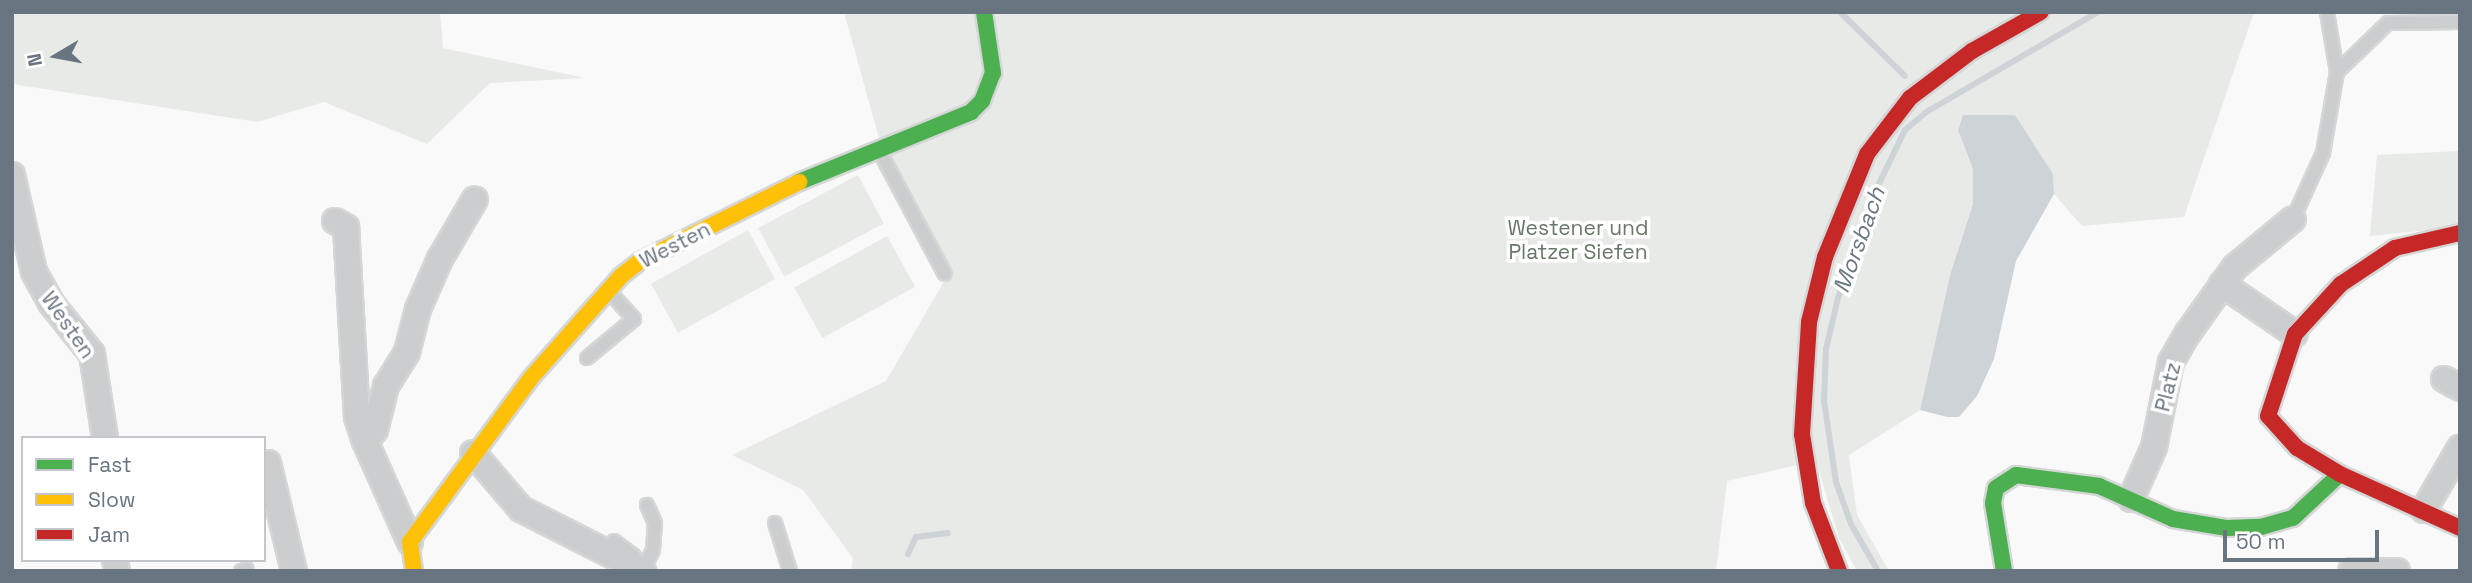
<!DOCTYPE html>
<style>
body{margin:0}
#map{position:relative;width:2472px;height:583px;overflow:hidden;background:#f9f9f9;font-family:"Space Grotesk",sans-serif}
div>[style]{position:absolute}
.green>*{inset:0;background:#e8eae7;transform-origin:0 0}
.water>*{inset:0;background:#ced3d7}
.stream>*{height:6px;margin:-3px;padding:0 3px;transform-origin:3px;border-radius:3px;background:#ced3d7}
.roads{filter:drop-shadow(2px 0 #d5d6d6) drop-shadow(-2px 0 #d5d6d6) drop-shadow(0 2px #d5d6d6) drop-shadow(0 -2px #d5d6d6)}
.lane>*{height:12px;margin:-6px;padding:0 6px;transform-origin:6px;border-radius:6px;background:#cccdce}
.street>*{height:24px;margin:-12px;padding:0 12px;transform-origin:12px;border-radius:12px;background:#cccdce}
.fast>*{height:16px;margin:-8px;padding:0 8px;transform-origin:8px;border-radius:8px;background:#4caf50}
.slow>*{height:16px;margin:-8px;padding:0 8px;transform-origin:8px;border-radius:8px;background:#ffc107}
.jam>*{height:16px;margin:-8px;padding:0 8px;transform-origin:8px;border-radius:8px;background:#c62828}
span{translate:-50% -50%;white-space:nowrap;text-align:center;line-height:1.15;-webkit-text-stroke:7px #fff;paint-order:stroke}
.park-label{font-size:21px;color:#687866}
.street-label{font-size:21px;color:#68747f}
.water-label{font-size:23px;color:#69787f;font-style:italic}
.frame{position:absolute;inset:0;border:14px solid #68747f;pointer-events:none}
.legend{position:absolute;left:21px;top:436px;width:245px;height:126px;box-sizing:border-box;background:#fff;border:2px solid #c3c7cc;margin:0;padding:9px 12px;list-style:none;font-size:21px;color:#68747f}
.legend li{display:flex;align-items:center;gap:14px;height:35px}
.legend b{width:35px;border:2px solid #c3c7cc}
.north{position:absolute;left:21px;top:21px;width:70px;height:70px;-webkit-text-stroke:5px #fff;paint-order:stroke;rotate:260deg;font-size:19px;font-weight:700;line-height:28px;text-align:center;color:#68747f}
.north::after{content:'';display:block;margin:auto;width:24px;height:32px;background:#68747f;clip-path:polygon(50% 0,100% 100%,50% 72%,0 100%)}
.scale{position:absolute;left:2223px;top:530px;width:156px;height:32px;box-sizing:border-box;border:4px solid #68747f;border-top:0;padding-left:9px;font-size:21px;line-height:24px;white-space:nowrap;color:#68747f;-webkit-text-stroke:5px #fff;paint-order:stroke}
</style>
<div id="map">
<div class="green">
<div style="clip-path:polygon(12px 12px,440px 12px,443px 48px,585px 78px,490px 83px,427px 144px,324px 102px,257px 122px,12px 84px)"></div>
<div style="clip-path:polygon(844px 12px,2254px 12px,2184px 217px,2082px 226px,2054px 194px,2053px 174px,2015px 116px,1963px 115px,1958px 130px,1973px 169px,1973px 204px,1950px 275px,1920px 410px,1849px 455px,1857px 515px,1889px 571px,1857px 571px,1839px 538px,1816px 461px,1727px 481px,1716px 571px,851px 571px,853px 558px,803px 490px,732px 455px,886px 381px,949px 273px,880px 142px)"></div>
<div style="clip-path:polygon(2460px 151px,2460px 227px,2370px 236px,2377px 155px)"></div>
<div style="left:858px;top:175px;width:55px;height:113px;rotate:62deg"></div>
<div style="left:748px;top:230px;width:56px;height:111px;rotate:61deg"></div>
<div style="left:887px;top:236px;width:58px;height:106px;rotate:61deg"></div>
</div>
<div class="water">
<div style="clip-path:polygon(1963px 115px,2015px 115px,2053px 174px,2054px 194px,2016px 261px,1994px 359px,1977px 396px,1959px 417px,1947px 417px,1920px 410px,1950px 275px,1973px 204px,1973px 169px,1958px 130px)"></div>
</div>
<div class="stream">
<div style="left:1840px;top:12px;width:91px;rotate:44.6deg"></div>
<div style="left:908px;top:554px;width:19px;rotate:-65deg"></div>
<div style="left:916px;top:537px;width:32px;rotate:-7deg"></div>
<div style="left:1878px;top:571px;width:54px;rotate:-119.9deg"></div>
<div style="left:1851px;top:524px;width:45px;rotate:-109.7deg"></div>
<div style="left:1836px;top:482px;width:82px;rotate:-98.4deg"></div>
<div style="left:1824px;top:401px;width:52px;rotate:-87.8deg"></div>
<div style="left:1826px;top:349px;width:52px;rotate:-76.8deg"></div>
<div style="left:1838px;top:298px;width:110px;rotate:-70.9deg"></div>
<div style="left:1874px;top:194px;width:71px;rotate:-64.2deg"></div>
<div style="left:1905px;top:130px;width:30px;rotate:-40deg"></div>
<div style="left:1928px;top:111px;width:197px;rotate:-30.2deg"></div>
</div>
<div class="roads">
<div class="lane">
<div style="left:2337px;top:72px;width:71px;rotate:-43.9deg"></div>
<div style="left:2388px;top:23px;width:72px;rotate:-0.8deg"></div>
<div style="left:880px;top:152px;width:138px;rotate:62deg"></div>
<div style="left:2293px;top:219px;width:72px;rotate:-65.6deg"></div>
<div style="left:2323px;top:153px;width:82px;rotate:-80.2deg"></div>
<div style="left:2337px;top:72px;width:61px;rotate:-99.5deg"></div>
<div style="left:587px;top:358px;width:61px;rotate:-39.7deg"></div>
<div style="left:634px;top:319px;width:36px;rotate:-132deg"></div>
<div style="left:775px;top:523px;width:50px;rotate:72.6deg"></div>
<div style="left:614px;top:541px;width:25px;rotate:37deg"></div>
<div style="left:241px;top:571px;width:6px;rotate:-18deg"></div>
<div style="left:643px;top:571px;width:23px;rotate:-65deg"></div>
<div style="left:653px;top:550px;width:27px;rotate:-86deg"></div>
<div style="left:655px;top:523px;width:20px;rotate:-114deg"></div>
</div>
<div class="street">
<div style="left:12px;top:175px;width:99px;rotate:77.2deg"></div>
<div style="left:34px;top:272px;width:35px;rotate:61deg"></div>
<div style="left:51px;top:303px;width:65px;rotate:51.2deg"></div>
<div style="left:92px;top:354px;width:85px;rotate:81.2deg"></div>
<div style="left:335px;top:221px;width:13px;rotate:29deg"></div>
<div style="left:346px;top:227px;width:190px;rotate:86.7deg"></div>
<div style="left:357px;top:417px;width:25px;rotate:72deg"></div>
<div style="left:2222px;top:284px;width:88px;rotate:34.4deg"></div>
<div style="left:2444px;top:379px;width:18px;rotate:29deg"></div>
<div style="left:473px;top:453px;width:74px;rotate:49.4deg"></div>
<div style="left:521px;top:509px;width:137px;rotate:26.9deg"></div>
<div style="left:268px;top:463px;width:111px;rotate:76.5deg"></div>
<div style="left:2131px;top:499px;width:57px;rotate:-66.1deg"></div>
<div style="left:2154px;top:447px;width:87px;rotate:-78.7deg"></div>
<div style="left:2171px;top:362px;width:34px;rotate:-60deg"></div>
<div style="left:2188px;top:333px;width:81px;rotate:-54.5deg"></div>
<div style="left:2235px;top:267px;width:75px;rotate:-39.6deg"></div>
<div style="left:2424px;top:510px;width:72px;rotate:-59.9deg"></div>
<div style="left:410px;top:542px;width:111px;rotate:-114deg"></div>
<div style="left:365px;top:441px;width:15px;rotate:-48deg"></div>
<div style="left:375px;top:430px;width:45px;rotate:-76deg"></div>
<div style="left:386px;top:386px;width:40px;rotate:-58deg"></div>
<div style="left:407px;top:352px;width:44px;rotate:-75.7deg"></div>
<div style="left:418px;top:309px;width:55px;rotate:-66.3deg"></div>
<div style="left:440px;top:259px;width:69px;rotate:-59.7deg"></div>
<div style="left:115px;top:560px;width:11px;rotate:80deg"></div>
<div style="left:2351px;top:571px;width:46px"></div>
</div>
<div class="fast">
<div style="left:799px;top:182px;width:186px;rotate:-22.1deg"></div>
<div style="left:971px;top:112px;width:16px;rotate:-45deg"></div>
<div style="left:982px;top:101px;width:30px;rotate:-69deg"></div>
<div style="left:993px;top:73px;width:62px;rotate:-98.4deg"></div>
<div style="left:2004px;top:571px;width:69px;rotate:-99.2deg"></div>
<div style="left:1993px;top:503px;width:15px;rotate:-79deg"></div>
<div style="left:1996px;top:488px;width:24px;rotate:-33deg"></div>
<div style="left:2016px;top:475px;width:84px;rotate:7.5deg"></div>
<div style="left:2099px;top:486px;width:81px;rotate:24deg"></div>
<div style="left:2173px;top:519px;width:55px;rotate:9.5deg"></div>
<div style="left:2227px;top:528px;width:34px;rotate:-2deg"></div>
<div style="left:2261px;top:527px;width:33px;rotate:-16deg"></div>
<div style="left:2293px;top:518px;width:64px;rotate:-43.1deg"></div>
</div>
<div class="slow">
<div style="left:414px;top:571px;width:29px;rotate:-98deg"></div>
<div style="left:410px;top:542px;width:202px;rotate:-53.6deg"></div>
<div style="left:530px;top:379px;width:137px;rotate:-48.5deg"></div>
<div style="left:621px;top:276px;width:24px;rotate:-38deg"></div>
<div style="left:640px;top:261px;width:178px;rotate:-26.4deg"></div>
</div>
<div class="jam">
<div style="left:2460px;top:233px;width:67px;rotate:167deg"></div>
<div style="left:2395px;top:248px;width:65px;rotate:146.3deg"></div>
<div style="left:2341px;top:284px;width:68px;rotate:132.6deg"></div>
<div style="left:2295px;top:334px;width:86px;rotate:108.2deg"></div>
<div style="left:2268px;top:416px;width:43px;rotate:47.8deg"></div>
<div style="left:2297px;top:448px;width:50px;rotate:31.2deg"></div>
<div style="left:2340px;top:474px;width:132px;rotate:24.2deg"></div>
<div style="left:1839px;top:571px;width:73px;rotate:-110.9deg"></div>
<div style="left:1813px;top:503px;width:70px;rotate:-99.1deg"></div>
<div style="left:1802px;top:434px;width:112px;rotate:-86.4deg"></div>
<div style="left:1809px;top:322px;width:67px;rotate:-76.2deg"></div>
<div style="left:1825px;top:257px;width:111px;rotate:-67.8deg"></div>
<div style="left:1867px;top:154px;width:71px;rotate:-52.5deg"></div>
<div style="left:1910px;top:98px;width:78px;rotate:-37.2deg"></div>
<div style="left:1972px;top:51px;width:79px;rotate:-29.5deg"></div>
</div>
</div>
<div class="park-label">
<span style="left:1578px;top:240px">Westener und<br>Platzer Siefen</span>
</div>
<div class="street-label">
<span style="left:675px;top:245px;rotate:-27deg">Westen</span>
<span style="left:68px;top:325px;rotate:55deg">Westen</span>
<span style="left:2168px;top:387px;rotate:-76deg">Platz</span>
</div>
<div class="water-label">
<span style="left:1859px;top:240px;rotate:-70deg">Morsbach</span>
</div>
<div class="frame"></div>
<ul class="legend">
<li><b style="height:9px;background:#4caf50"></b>Fast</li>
<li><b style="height:9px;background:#ffc107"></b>Slow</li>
<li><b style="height:9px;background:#c62828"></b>Jam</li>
</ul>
<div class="north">N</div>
<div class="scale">50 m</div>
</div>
